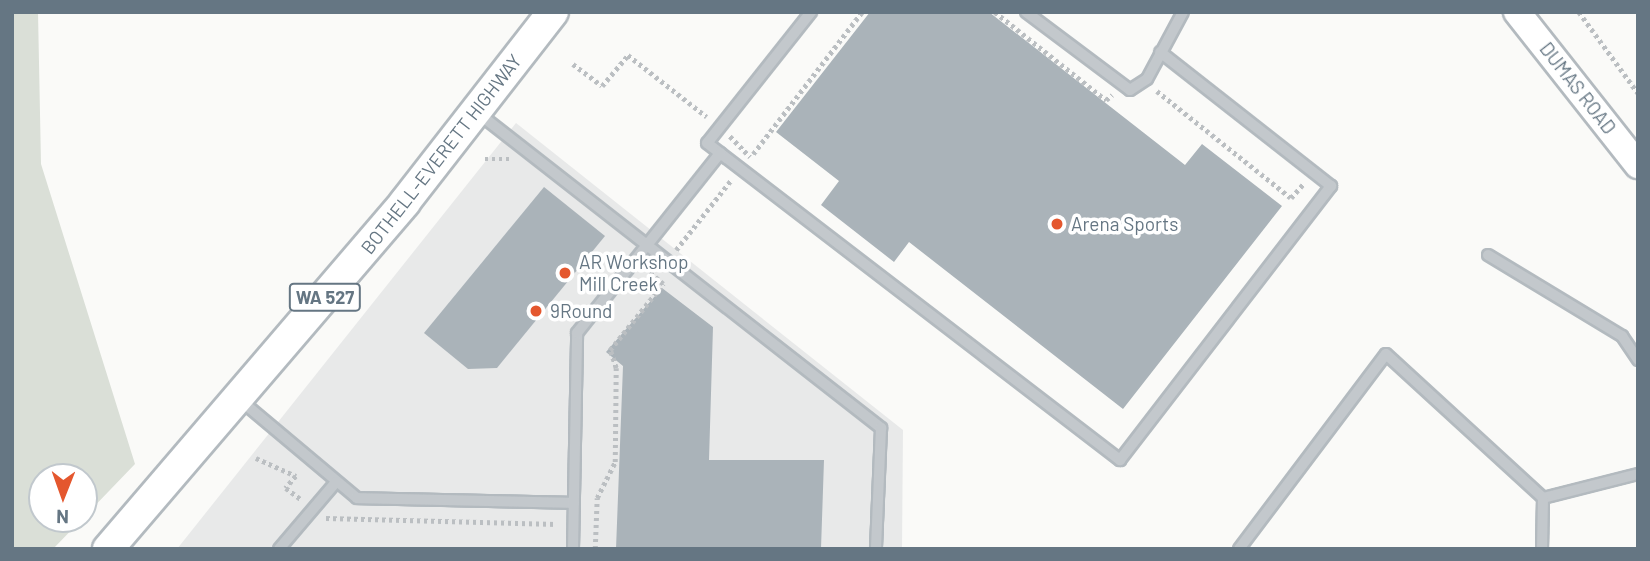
<!DOCTYPE html>
<style>
body{margin:0}
#map{position:relative;width:1650px;height:561px;overflow:hidden;background:#fafaf8;font-family:Barlow,sans-serif}
div>[style]{position:absolute}
.built>*{inset:0;background:#e8e9e9}
.green>*{inset:0;background:#dadfd7}
.building>*{inset:0;background:#aab3b9}
.path>*{height:4.5px;margin-top:-2.25px;transform-origin:0;background:repeating-linear-gradient(90deg,#bbbfc2 0 3.5px,transparent 0 7px)}
.roads{filter:drop-shadow(2px 0 #b3babf) drop-shadow(-2px 0 #b3babf) drop-shadow(0 2px #b3babf) drop-shadow(0 -2px #b3babf)}
.lane>*{height:10px;margin:-5px;padding:0 5px;transform-origin:5px;border-radius:5px;background:#c3c8cc}
.secondary>*{height:26px;margin:-13px;padding:0 13px;transform-origin:13px;border-radius:13px;background:#fff}
.primary>*{height:30px;margin:-15px;padding:0 15px;transform-origin:15px;border-radius:15px;background:#fff}
.dots>*{width:19px;height:19px;translate:-50% -50%;box-sizing:border-box;border:4px solid #fff;border-radius:50%}
span{translate:-50% -50%;white-space:nowrap;text-align:center;line-height:1.15;-webkit-text-stroke:7px #fff;paint-order:stroke}
.shield-label span{padding:2px 5px;background:#fff;border:2px solid;border-radius:5px;-webkit-text-stroke-width:0}
.shield-label{font-size:18px;color:#657683;font-weight:700}
.street-label{font-size:19px;color:#657683}
.poi-label{font-size:19px;color:#657683}
.left{translate:0 -50%;text-align:left}
.frame{position:absolute;inset:0;border:14px solid #657683;pointer-events:none}
.north{position:absolute;left:28px;top:463px;width:70px;height:70px;box-sizing:border-box;background:#fff;border:2px solid #c1c8cd;border-radius:50%;rotate:181deg;font-size:19px;font-weight:700;line-height:28px;text-align:center;color:#657683}
.north::after{content:'';display:block;margin:auto;width:24px;height:32px;background:#e4572e;clip-path:polygon(50% 0,100% 100%,50% 72%,0 100%)}
</style>
<div id="map">
<div class="built">
<div style="clip-path:polygon(516px 123px,903px 430px,902px 549px,177px 549px)"></div>
</div>
<div class="green">
<div style="clip-path:polygon(12px 12px,38px 12px,41px 164px,135px 464px,84px 517px,84px 477px,42px 477px,42px 519px,82px 519px,53px 549px,12px 549px)"></div>
</div>
<div class="building">
<div style="clip-path:polygon(870px 12px,989px 12px,1185px 165px,1202px 144px,1282px 206px,1123px 409px,909px 242px,894px 262px,821px 205px,839px 181px,776px 132px)"></div>
<div style="clip-path:polygon(544px 187px,605px 236px,497px 368px,468px 369px,424px 333px)"></div>
<div style="clip-path:polygon(662px 288px,713px 327px,709px 460px,824px 460px,821px 549px,616px 549px,623px 366px,606px 352px)"></div>
</div>
<div class="path">
<div style="left:995px;top:12px;width:142px;rotate:38.4deg"></div>
<div style="left:1106px;top:100px;width:8px;rotate:-40deg"></div>
<div style="left:1579px;top:12px;width:100px;rotate:53.9deg"></div>
<div style="left:573px;top:64px;width:36px;rotate:37deg"></div>
<div style="left:602px;top:86px;width:40px;rotate:-50deg"></div>
<div style="left:628px;top:55px;width:100px;rotate:38.1deg"></div>
<div style="left:1157px;top:91px;width:171px;rotate:38.6deg"></div>
<div style="left:1291px;top:198px;width:20px;rotate:-49deg"></div>
<div style="left:730px;top:136px;width:29px;rotate:46deg"></div>
<div style="left:753px;top:154px;width:179px;rotate:-52.5deg"></div>
<div style="left:485px;top:159px;width:24px"></div>
<div style="left:676px;top:250px;width:89px;rotate:-51.8deg"></div>
<div style="left:256px;top:458px;width:44px;rotate:24.2deg"></div>
<div style="left:296px;top:476px;width:16px;rotate:130deg"></div>
<div style="left:286px;top:488px;width:20px;rotate:37deg"></div>
<div style="left:597px;top:498px;width:40px;rotate:-63.4deg"></div>
<div style="left:615px;top:462px;width:94px;rotate:-89.4deg"></div>
<div style="left:616px;top:368px;width:19px;rotate:-108deg"></div>
<div style="left:610px;top:350px;width:85px;rotate:-51.2deg"></div>
<div style="left:663px;top:284px;width:21px;rotate:-139deg"></div>
<div style="left:326px;top:518px;width:231px;rotate:1.5deg"></div>
<div style="left:595px;top:549px;width:51px;rotate:-87.8deg"></div>
</div>
<div class="roads">
<div class="lane">
<div style="left:811px;top:12px;width:167px;rotate:128.4deg"></div>
<div style="left:707px;top:143px;width:521px;rotate:37.51deg"></div>
<div style="left:1120px;top:460px;width:346px;rotate:-52.4deg"></div>
<div style="left:1331px;top:186px;width:217px;rotate:-141.9deg"></div>
<div style="left:1026px;top:12px;width:130px;rotate:36.9deg"></div>
<div style="left:1130px;top:90px;width:20px;rotate:-33deg"></div>
<div style="left:1147px;top:79px;width:76px;rotate:-61.8deg"></div>
<div style="left:478px;top:113px;width:512px;rotate:38.01deg"></div>
<div style="left:881px;top:428px;width:121px;rotate:92.4deg"></div>
<div style="left:1488px;top:255px;width:157px;rotate:31.2deg"></div>
<div style="left:1622px;top:336px;width:29px;rotate:56deg"></div>
<div style="left:239px;top:399px;width:154px;rotate:40deg"></div>
<div style="left:357px;top:498px;width:217px;rotate:1.3deg"></div>
<div style="left:1543px;top:498px;width:98px;rotate:-14.2deg"></div>
<div style="left:279px;top:549px;width:88px;rotate:-49.6deg"></div>
<div style="left:573px;top:549px;width:216px;rotate:-88.9deg"></div>
<div style="left:577px;top:333px;width:230px;rotate:-51.5deg"></div>
<div style="left:1239px;top:549px;width:244px;rotate:-53deg"></div>
<div style="left:1386px;top:354px;width:213px;rotate:42.5deg"></div>
<div style="left:1543px;top:498px;width:51px;rotate:91.1deg"></div>
</div>
<div class="secondary">
<div style="left:1517px;top:12px;width:195px;rotate:51.7deg"></div>
</div>
<div class="primary">
<div style="left:108px;top:549px;width:457px;rotate:-49.4deg"></div>
<div style="left:405px;top:202px;width:241px;rotate:-52.1deg"></div>
</div>
</div>
<div class="dots">
<div style="left:1057px;top:224px;background:#e4572e"></div>
<div style="left:565px;top:273px;background:#e4572e"></div>
<div style="left:536px;top:311px;background:#e4572e"></div>
</div>
<div class="shield-label">
<span style="left:325px;top:297px">WA 527</span>
</div>
<div class="street-label">
<span style="left:1578px;top:88px;rotate:52deg">DUMAS ROAD</span>
<span style="left:441px;top:154px;rotate:-52deg">BOTHELL-EVERETT HIGHWAY</span>
</div>
<div class="poi-label">
<span class="left" style="left:1071px;top:224px">Arena Sports</span>
<span class="left" style="left:579px;top:273px">AR Workshop<br>Mill Creek</span>
<span class="left" style="left:550px;top:311px">9Round</span>
</div>
<div class="frame"></div>
<div class="north">N</div>
</div>
